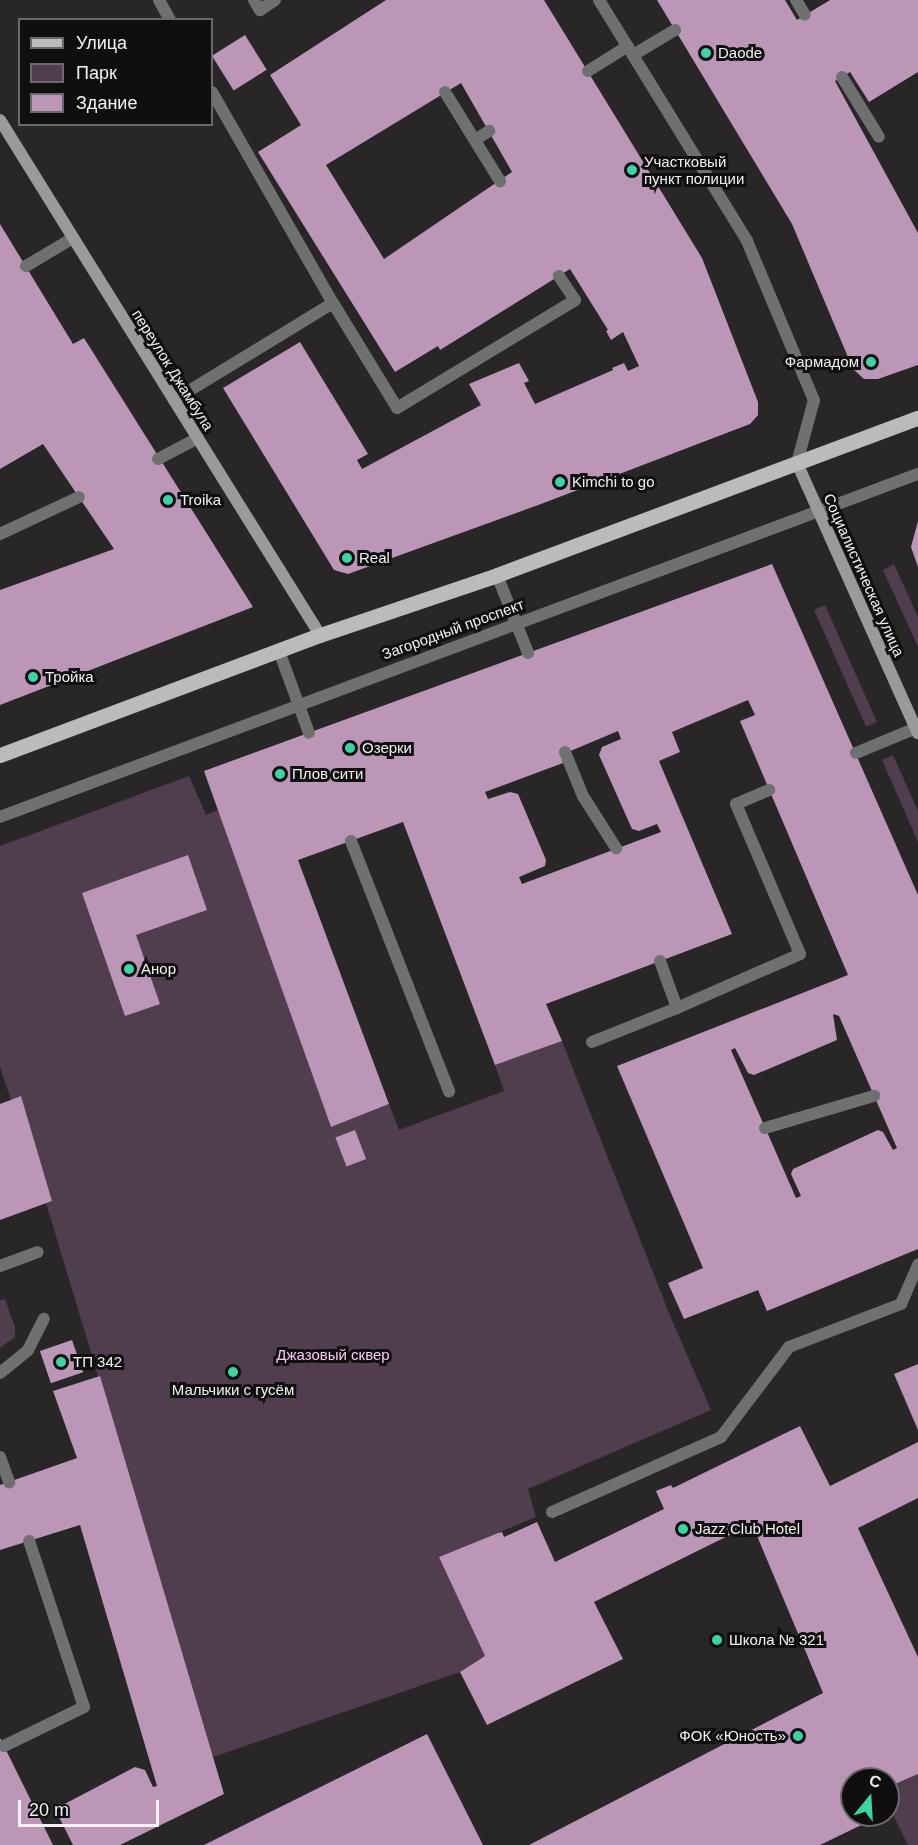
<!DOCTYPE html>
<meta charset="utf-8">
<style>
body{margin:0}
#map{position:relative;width:918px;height:1845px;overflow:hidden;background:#282627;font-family:Arial,sans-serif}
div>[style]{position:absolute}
.green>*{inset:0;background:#503d4e;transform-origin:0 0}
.building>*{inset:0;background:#bb96b6;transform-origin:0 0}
.lane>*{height:12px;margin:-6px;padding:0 6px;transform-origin:6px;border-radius:6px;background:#6f7170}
.street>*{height:12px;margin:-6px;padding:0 6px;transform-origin:6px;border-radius:6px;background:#6f7170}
.secondary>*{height:12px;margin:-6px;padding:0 6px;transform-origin:6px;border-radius:6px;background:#999b9a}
.primary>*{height:15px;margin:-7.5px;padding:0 7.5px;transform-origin:7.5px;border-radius:7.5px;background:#b9bcbb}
.dots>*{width:16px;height:16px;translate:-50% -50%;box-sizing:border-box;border:3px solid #100f10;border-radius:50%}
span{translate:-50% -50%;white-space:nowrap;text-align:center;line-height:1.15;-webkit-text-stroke:6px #100f10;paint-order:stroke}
.poi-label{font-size:15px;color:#f3f1f2}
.left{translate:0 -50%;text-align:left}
.right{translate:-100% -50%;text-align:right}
.street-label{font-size:15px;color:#f3f1f2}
.park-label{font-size:15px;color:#f9cbf3}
.legend{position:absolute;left:18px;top:18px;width:195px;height:108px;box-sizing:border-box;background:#100f10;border:2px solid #6b696a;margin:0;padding:8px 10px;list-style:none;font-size:18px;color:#f3f1f2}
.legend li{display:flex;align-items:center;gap:12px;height:30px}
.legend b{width:30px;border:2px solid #6b696a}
.north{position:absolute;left:840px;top:1767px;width:60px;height:60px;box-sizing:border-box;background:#100f10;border:2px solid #6b696a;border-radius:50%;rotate:18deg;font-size:16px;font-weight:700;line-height:24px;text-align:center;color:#f3f1f2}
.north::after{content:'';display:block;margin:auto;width:21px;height:27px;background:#3ad4a5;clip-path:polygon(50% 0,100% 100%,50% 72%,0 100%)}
.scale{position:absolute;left:18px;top:1800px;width:141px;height:27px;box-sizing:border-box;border:3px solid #f3f1f2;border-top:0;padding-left:8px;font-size:18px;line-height:21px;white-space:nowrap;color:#f3f1f2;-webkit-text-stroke:4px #100f10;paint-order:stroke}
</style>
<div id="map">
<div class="green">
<div style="clip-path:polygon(894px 564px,918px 617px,918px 647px,883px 570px)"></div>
<div style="left:825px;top:605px;width:128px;height:12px;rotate:66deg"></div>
<div style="clip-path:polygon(893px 755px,918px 811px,918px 842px,882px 760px)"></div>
<div style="clip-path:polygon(189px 776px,206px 815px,218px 810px,331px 1127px,389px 1104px,399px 1130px,504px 1091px,495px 1065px,562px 1041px,671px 1318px,711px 1410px,528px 1489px,536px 1517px,440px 1557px,485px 1656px,460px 1672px,213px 1757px,46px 1203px,52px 1201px,21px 1097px,11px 1100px,0 1067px,0 846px)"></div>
<div style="clip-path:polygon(5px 1299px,15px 1327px,15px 1337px,0 1348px,0 1300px)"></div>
<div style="clip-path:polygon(918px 1774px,918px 1845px,908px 1845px,888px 1805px,888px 1787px)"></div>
</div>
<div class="building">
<div style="clip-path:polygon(evenodd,386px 0,544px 0,702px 258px,758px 402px,758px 415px,750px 424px,541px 504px,348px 574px,334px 570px,223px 388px,300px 342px,368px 454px,357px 460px,362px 469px,481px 405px,469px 384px,519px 363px,529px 381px,524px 383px,535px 404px,613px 370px,612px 368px,624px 363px,628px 371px,639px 366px,623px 332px,611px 340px,606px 331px,608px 330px,570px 269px,440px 350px,438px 346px,395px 372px,258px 152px,301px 125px,270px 75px,386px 0,461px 83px,512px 172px,384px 259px,326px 165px,461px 83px)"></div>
<div style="clip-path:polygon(657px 0,785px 0,797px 20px,830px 0,918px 0,918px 72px,869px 102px,850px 72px,835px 81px,918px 233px,918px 365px,878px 379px,864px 379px,853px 369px,792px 224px)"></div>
<div style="left:245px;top:35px;width:41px;height:39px;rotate:58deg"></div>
<div style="clip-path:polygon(0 224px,73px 344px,84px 338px,253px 607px,0 705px,0 590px,114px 549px,43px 444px,0 469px)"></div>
<div style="clip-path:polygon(918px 521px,918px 567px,911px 547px)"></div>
<div style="clip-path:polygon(evenodd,772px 564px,918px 895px,918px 1249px,767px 1311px,758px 1290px,684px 1319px,668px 1283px,703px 1268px,617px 1066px,848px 975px,740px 721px,755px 715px,748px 700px,672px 732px,680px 752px,659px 761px,732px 934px,546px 1004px,562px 1041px,495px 1065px,403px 822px,298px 860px,389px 1104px,331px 1127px,204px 771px,772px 564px,618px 731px,621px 739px,602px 747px,599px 755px,632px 829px,639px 831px,657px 824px,661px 832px,522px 884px,519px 877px,545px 866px,546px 860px,518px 794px,510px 792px,488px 799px,485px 792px,563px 763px,561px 755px,618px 731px,772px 564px,833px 1014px,839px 1016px,897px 1148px,893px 1150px,883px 1132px,878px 1130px,793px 1169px,791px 1174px,801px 1196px,796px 1198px,731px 1050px,735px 1048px,748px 1073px,754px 1075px,837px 1040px,833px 1014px)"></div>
<div style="clip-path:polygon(188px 855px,207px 910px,136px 935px,160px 1004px,125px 1016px,82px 893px)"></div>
<div style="clip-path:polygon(21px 1096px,52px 1201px,0 1220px,0 1104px)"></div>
<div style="left:355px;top:1130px;width:31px;height:21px;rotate:69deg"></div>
<div style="left:72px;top:1340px;width:34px;height:34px;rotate:71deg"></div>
<div style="clip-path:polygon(918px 1364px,918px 1430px,894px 1374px)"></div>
<div style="clip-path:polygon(100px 1376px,224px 1794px,120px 1845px,73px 1845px,55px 1809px,135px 1767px,145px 1770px,153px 1787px,157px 1786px,80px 1525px,0 1550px,0 1485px,77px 1458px,53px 1391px)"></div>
<div style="clip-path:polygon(800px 1426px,830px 1486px,918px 1442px,918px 1498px,858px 1528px,918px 1657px,918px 1774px,888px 1787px,888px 1779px,852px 1779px,852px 1815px,882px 1815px,820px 1845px,529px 1845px,823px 1693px,752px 1524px,594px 1602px,623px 1659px,487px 1725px,460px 1672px,485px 1656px,439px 1557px,498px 1533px,502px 1532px,504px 1537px,537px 1522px,555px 1562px,664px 1509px,656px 1491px,671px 1485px,673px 1488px)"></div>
<div style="clip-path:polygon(427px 1734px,483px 1845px,204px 1845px)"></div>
<div style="clip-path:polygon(0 1738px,4px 1746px,53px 1845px,0 1845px)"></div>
</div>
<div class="lane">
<div style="left:159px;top:0;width:23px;rotate:61deg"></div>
<div style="left:254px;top:0;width:12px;rotate:59deg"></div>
<div style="left:260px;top:10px;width:18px;rotate:-34deg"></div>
<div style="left:599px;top:0;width:283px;rotate:58.4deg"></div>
<div style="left:747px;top:241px;width:173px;rotate:67.2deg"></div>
<div style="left:814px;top:400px;width:65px;rotate:105.1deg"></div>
<div style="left:796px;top:0;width:17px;rotate:59deg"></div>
<div style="left:633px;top:55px;width:49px;rotate:-30.8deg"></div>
<div style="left:588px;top:71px;width:47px;rotate:-32deg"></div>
<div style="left:842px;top:77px;width:70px;rotate:58.3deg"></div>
<div style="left:212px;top:92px;width:243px;rotate:60.2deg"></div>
<div style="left:333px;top:303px;width:123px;rotate:58.6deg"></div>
<div style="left:397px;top:408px;width:208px;rotate:-31.2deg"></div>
<div style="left:575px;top:300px;width:29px;rotate:-124deg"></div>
<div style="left:445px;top:92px;width:105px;rotate:58.3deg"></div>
<div style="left:475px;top:140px;width:17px;rotate:-33deg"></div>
<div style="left:26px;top:266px;width:55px;rotate:-30.8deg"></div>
<div style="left:174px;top:400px;width:186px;rotate:-31.4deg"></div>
<div style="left:158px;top:459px;width:45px;rotate:-27.7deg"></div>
<div style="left:0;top:534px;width:87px;rotate:-25.1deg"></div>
<div style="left:497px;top:575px;width:84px;rotate:68.3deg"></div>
<div style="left:279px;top:651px;width:87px;rotate:69.9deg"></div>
<div style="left:565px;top:752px;width:48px;rotate:67.8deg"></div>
<div style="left:583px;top:796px;width:62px;rotate:57.6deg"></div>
<div style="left:856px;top:753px;width:65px;rotate:-22.6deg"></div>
<div style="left:351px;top:841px;width:269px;rotate:68.6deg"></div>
<div style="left:660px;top:961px;width:50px;rotate:70.1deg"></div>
<div style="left:677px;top:1008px;width:134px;rotate:-23.7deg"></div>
<div style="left:800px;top:954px;width:163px;rotate:-113.1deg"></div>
<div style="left:736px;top:804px;width:36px;rotate:-23deg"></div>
<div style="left:592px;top:1042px;width:92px;rotate:-21.8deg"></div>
<div style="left:765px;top:1128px;width:114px;rotate:-16.4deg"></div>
<div style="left:0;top:1266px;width:40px;rotate:-20.2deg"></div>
<div style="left:0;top:1373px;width:36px;rotate:-39deg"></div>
<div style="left:28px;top:1350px;width:35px;rotate:-63deg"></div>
<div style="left:0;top:1457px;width:27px;rotate:70deg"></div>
<div style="left:552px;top:1512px;width:185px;rotate:-23.9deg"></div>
<div style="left:721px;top:1437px;width:113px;rotate:-52.9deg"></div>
<div style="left:789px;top:1347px;width:120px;rotate:-21deg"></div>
<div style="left:901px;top:1304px;width:43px;rotate:-66.4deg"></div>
<div style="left:4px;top:1746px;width:89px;rotate:-26deg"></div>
<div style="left:84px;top:1707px;width:175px;rotate:-108.3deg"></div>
</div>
<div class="street">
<div style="left:0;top:817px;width:980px;rotate:-20.49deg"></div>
</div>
<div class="secondary">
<div style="left:0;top:120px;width:606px;rotate:58.14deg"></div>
<div style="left:797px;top:463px;width:296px;rotate:65.9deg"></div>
</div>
<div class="primary">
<div style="left:0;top:755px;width:342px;rotate:-20.6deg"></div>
<div style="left:320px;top:635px;width:187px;rotate:-18.7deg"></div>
<div style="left:497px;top:575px;width:449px;rotate:-20.5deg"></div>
</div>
<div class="dots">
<div style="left:706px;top:53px;background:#3ad4a5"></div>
<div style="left:632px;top:170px;background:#3ad4a5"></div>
<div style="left:871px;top:362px;background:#3ad4a5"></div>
<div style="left:560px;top:482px;background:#3ad4a5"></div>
<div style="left:168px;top:500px;background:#3ad4a5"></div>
<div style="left:347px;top:558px;background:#3ad4a5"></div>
<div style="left:33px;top:677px;background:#3ad4a5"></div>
<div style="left:350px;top:748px;background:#3ad4a5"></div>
<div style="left:280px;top:774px;background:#3ad4a5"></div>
<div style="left:129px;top:969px;background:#3ad4a5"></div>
<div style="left:61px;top:1362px;background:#3ad4a5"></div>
<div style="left:233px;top:1372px;background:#3ad4a5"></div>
<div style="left:683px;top:1529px;background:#3ad4a5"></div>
<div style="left:717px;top:1640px;background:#3ad4a5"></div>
<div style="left:798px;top:1736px;background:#3ad4a5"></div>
</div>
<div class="poi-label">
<span class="left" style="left:718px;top:53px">Daode</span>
<span class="left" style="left:644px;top:170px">Участковый<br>пункт полиции</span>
<span class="right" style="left:859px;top:362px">Фармадом</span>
<span class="left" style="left:572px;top:482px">Kimchi to go</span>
<span class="left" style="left:180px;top:500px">Troika</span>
<span class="left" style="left:359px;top:558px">Real</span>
<span class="left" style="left:45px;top:677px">Тройка</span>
<span class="left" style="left:362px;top:748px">Озерки</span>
<span class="left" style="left:292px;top:774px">Плов сити</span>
<span class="left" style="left:141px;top:969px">Анор</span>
<span class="left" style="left:73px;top:1362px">ТП 342</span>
<span style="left:233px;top:1390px">Мальчики с гусём</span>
<span class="left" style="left:695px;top:1529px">Jazz Club Hotel</span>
<span class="left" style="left:729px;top:1640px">Школа № 321</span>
<span class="right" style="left:786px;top:1736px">ФОК «Юность»</span>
</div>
<div class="street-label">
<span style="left:173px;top:370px;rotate:58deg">переулок Джамбула</span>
<span style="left:864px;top:575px;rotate:66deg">Социалистическая улица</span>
<span style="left:453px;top:629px;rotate:-20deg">Загородный проспект</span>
</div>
<div class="park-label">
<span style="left:333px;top:1355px">Джазовый сквер</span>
</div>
<ul class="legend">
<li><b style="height:8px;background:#b9bcbb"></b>Улица</li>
<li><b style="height:16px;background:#503d4e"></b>Парк</li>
<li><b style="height:16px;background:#bb96b6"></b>Здание</li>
</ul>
<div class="north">С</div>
<div class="scale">20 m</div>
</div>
